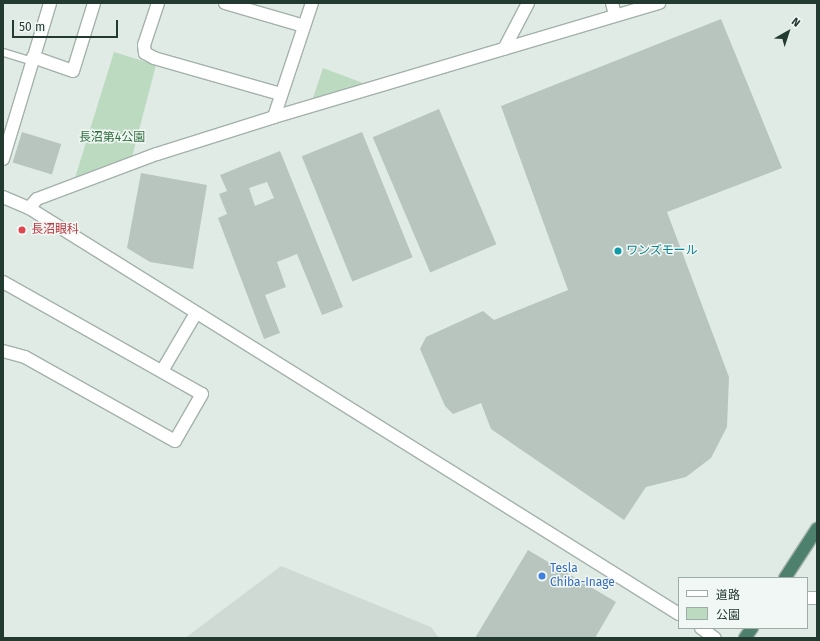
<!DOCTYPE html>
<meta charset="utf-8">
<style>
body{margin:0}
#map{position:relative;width:820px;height:641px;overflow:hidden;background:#e1ebe5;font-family:"Fira Sans","Noto Sans JP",sans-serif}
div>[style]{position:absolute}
.built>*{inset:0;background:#d0dad4}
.green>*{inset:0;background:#bcdac0}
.building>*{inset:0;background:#b7c5be;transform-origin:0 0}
.roads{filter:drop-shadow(1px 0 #a4b2ab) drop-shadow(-1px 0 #a4b2ab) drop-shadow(0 1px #a4b2ab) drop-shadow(0 -1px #a4b2ab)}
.service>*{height:7px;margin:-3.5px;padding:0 3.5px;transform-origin:3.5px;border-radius:3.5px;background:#fff}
.minor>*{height:12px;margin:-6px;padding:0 6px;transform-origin:6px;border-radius:6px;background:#fff}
.tertiary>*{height:12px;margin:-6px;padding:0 6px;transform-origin:6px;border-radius:6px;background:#fff}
.trunk>*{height:12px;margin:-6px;padding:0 6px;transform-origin:6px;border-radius:6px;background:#4d806d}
.dots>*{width:11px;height:11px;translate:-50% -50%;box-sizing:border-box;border:2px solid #f1f7f4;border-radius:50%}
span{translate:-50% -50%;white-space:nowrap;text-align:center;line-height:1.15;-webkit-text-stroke:3px #f1f7f4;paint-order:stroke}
.park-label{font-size:12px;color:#306e3f}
.health-label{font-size:12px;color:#be3a42}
.left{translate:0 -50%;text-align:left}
.culture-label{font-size:12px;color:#0d838f}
.shop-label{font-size:12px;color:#366cbe}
.frame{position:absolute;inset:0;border:4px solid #233a31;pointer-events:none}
.legend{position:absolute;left:678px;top:577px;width:130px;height:52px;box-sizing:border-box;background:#f1f7f4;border:1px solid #9faba6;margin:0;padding:5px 7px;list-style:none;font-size:12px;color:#233a31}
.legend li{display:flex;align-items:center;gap:8px;height:20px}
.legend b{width:20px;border:1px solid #9faba6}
.north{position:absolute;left:768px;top:12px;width:40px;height:40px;-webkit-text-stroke:3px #f1f7f4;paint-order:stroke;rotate:39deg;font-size:11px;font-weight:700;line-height:16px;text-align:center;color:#233a31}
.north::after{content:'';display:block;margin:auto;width:14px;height:18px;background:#233a31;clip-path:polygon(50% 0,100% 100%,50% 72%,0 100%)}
.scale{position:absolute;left:12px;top:20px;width:106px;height:18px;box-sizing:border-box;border:2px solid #233a31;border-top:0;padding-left:5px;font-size:12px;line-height:14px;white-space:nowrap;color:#233a31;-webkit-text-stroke:3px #f1f7f4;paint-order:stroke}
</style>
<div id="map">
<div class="built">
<div style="clip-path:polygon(281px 566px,431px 627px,439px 638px,185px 638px)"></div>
</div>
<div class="green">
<div style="clip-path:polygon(114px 52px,156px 65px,132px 157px,75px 178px)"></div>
<div style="clip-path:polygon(323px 68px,371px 86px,312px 101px)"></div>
</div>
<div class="building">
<div style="clip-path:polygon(721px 19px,782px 168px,667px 212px,729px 377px,727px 427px,711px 458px,686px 477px,646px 487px,624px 520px,491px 429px,481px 403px,453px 414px,445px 406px,420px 349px,426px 337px,483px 311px,494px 320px,568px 290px,501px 106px)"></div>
<div style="left:439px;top:109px;width:147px;height:72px;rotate:67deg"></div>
<div style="left:22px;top:132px;width:41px;height:32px;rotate:17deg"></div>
<div style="left:362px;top:132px;width:135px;height:65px;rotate:68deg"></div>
<div style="clip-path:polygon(evenodd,280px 151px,343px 307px,322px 315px,297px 254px,277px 262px,286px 287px,265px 295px,280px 333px,264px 339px,218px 218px,227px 214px,219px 194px,227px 191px,220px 175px,280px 151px,267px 182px,274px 198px,255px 206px,249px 188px,267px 182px)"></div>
<div style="clip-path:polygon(141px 173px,207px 185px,193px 269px,150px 262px,127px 248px)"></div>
<div style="clip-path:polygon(528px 550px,616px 602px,595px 638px,475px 638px)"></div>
</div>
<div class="roads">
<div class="service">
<div style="left:3px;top:52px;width:30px;rotate:17deg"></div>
</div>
<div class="minor">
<div style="left:158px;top:3px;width:44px;rotate:108.4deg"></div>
<div style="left:144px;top:45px;width:8px;rotate:83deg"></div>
<div style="left:145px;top:53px;width:10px;rotate:29deg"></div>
<div style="left:154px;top:58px;width:131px;rotate:15.9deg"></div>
<div style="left:225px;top:3px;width:82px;rotate:16.2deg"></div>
<div style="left:612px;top:3px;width:12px;rotate:76deg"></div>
<div style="left:504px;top:49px;width:52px;rotate:-62.4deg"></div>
<div style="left:33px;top:57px;width:42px;rotate:19.3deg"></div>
<div style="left:73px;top:71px;width:71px;rotate:-72.8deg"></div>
<div style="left:274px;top:117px;width:120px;rotate:-71.6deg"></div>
<div style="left:3px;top:159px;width:163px;rotate:-73.2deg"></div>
<div style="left:29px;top:208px;width:12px;rotate:-48deg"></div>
<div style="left:37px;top:199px;width:128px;rotate:-20.6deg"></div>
<div style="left:157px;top:154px;width:123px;rotate:-17.5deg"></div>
<div style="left:274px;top:117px;width:402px;rotate:-16.5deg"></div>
<div style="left:3px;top:282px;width:228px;rotate:29.4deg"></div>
<div style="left:202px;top:394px;width:54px;rotate:119.9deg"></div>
<div style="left:175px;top:441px;width:172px;rotate:-150.8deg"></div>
<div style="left:25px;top:357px;width:23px;rotate:-165deg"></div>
<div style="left:162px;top:371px;width:67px;rotate:-59.6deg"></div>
<div style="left:807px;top:598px;width:10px"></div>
</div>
<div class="tertiary">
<div style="left:3px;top:197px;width:28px;rotate:23deg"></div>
<div style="left:29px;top:208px;width:766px;rotate:31.99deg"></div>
<div style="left:701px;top:628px;width:17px;rotate:36deg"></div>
</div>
<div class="trunk">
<div style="left:785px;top:578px;width:59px;rotate:-56.9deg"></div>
<div style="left:745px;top:638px;width:12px;rotate:-55deg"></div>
</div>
</div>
<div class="dots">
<div style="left:22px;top:230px;background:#e0444e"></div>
<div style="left:618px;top:251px;background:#0f9aa8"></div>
<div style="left:542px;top:576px;background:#3f7fe0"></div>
</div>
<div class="park-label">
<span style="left:112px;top:138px">長沼第4公園</span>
</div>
<div class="health-label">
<span class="left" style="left:31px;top:230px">長沼眼科</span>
</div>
<div class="culture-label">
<span class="left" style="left:626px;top:251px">ワンズモール</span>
</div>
<div class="shop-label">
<span class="left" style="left:550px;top:576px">Tesla<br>Chiba-Inage</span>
</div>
<div class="frame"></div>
<ul class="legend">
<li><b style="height:5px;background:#fff"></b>道路</li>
<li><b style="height:11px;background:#bcdac0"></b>公園</li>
</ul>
<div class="north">N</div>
<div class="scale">50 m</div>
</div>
